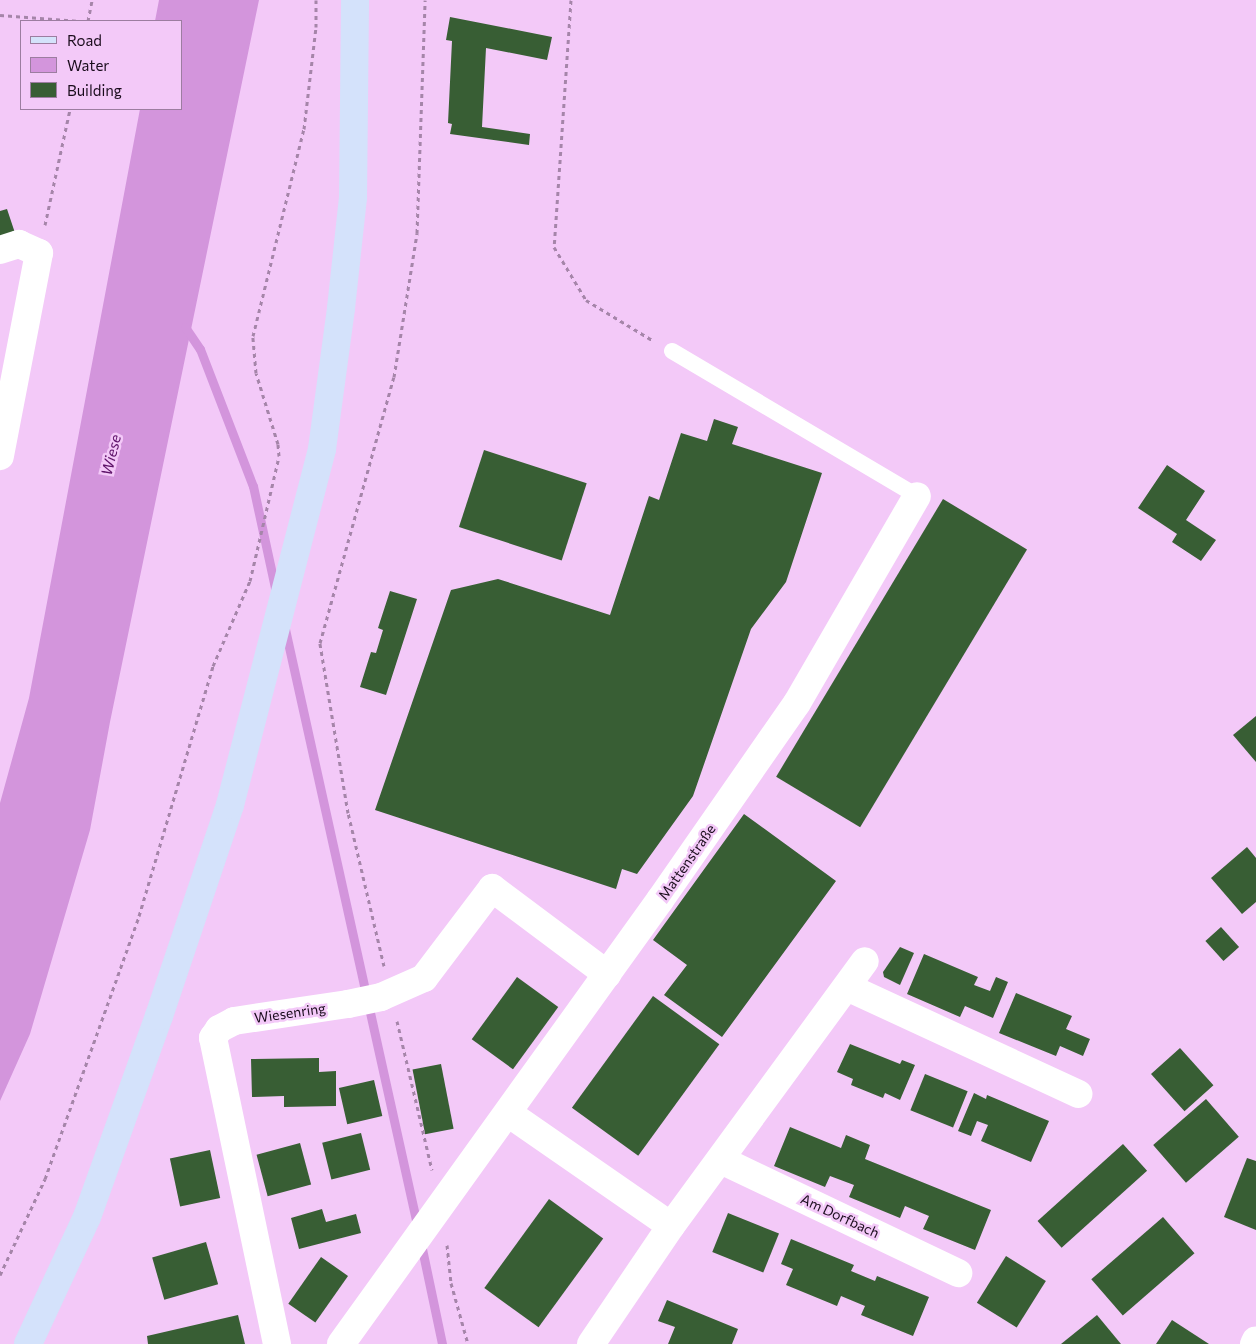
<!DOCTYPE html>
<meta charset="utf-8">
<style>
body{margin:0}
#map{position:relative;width:1256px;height:1344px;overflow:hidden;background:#f3c9f8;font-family:Commissioner,sans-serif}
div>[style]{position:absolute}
.water>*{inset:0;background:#d395dc}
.stream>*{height:9px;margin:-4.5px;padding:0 4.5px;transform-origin:4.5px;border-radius:4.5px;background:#d395dc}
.building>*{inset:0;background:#385e34;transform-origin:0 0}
.path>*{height:3px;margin-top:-1.5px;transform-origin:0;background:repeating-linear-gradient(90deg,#a585a9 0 4px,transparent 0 8px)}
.lane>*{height:16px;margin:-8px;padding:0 8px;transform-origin:8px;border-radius:8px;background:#fff}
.street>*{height:28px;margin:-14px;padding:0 14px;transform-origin:14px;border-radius:14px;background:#fff}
.primary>*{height:28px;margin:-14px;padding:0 14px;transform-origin:14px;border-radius:14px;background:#d4e2fb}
span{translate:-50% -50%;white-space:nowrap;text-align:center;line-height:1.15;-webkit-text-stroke:5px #f3c9f8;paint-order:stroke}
.street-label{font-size:14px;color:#1a0c1c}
.water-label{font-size:15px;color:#5e1369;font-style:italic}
.legend{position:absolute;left:20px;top:20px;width:162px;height:90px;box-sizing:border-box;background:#f3c9f8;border:1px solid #9c7da0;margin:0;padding:6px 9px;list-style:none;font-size:15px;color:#1a0c1c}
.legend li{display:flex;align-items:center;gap:10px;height:25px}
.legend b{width:25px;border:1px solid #9c7da0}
</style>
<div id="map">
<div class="water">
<div style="clip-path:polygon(159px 0,259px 0,110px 722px,90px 830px,30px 1034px,0 1101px,0 803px,29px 698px,140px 109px,181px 109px,181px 21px,155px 21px)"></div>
</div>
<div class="stream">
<div style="left:185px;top:327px;width:27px;rotate:56deg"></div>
<div style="left:200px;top:349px;width:147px;rotate:68.9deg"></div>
<div style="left:253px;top:486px;width:108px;rotate:77.8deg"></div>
<div style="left:285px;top:629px;width:615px;rotate:77.5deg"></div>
<div style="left:421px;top:1244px;width:102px;rotate:78.1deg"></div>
</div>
<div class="building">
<div style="clip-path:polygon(450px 17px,552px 37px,547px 60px,486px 48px,482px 127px,530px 134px,529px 145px,450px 134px,452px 124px,448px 123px,452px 41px,446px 40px)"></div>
<div style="clip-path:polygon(7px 209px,15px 233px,0 237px,0 211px)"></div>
<div style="clip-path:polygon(714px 419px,738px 427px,732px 444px,822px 473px,786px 582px,751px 629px,693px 796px,637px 874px,622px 869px,616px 889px,375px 810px,451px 590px,498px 579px,610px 615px,649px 496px,659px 500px,681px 433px,707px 441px)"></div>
<div style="left:484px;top:450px;width:108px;height:81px;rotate:18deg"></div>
<div style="clip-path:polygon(1167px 465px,1205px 491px,1186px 520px,1216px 540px,1201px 561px,1172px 542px,1177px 534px,1138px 508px)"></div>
<div style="left:943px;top:499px;width:98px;height:324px;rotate:31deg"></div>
<div style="clip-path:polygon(390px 591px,417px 599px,386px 695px,360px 687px,371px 652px,376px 653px,383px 630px,378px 628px)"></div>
<div style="clip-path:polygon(1256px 716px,1256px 762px,1233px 735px)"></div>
<div style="clip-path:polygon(744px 814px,836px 881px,722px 1037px,664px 995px,687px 965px,653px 940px)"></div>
<div style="clip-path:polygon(1247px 847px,1256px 858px,1256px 902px,1242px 914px,1211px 878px)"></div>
<div style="left:1221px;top:927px;width:27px;height:21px;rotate:48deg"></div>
<div style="clip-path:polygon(900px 947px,914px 953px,900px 985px,884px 977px,883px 972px)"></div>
<div style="clip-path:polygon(924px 954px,978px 977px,974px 985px,990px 991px,996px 977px,1008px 982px,993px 1018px,965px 1006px,960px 1017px,907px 994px)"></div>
<div style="left:517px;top:977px;width:51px;height:77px;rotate:36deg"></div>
<div style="clip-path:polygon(1016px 993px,1072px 1016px,1066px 1029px,1090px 1039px,1083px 1056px,1060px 1046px,1056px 1056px,999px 1033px)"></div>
<div style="left:653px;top:996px;width:82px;height:138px;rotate:36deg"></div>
<div style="clip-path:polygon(850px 1044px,900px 1064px,902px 1060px,915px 1065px,900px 1100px,885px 1093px,883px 1098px,851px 1085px,853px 1079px,837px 1072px)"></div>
<div style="left:1180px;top:1048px;width:50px;height:39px;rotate:48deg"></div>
<div style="clip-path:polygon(319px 1058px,319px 1072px,336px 1071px,336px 1106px,284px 1107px,284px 1096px,252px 1097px,251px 1059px)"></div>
<div style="left:441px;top:1064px;width:66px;height:29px;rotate:79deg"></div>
<div style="left:925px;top:1074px;width:46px;height:39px;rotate:22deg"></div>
<div style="left:374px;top:1080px;width:37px;height:36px;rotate:77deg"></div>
<div style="clip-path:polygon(974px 1093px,986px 1099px,987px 1095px,1049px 1121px,1031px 1162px,981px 1141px,988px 1125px,977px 1121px,971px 1136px,958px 1131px)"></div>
<div style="left:1206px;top:1099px;width:50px;height:70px;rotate:49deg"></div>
<div style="clip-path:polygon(790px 1127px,841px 1148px,846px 1135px,870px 1145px,865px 1159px,991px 1210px,975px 1250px,923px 1229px,929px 1216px,905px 1206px,900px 1218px,849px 1197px,854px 1185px,830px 1176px,825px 1187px,774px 1166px)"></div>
<div style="left:361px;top:1133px;width:38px;height:40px;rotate:76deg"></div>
<div style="left:300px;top:1143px;width:43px;height:45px;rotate:75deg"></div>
<div style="left:1123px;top:1144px;width:36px;height:115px;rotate:48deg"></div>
<div style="left:210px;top:1150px;width:49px;height:41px;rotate:78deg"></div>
<div style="clip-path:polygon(1247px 1158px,1256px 1161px,1256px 1230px,1224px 1217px)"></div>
<div style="left:549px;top:1199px;width:67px;height:110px;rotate:36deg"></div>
<div style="clip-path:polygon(322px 1209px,326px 1222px,356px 1214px,361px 1233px,299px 1249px,291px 1218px)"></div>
<div style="left:728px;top:1213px;width:55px;height:42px;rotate:22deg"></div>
<div style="left:1163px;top:1217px;width:48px;height:95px;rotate:49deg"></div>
<div style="clip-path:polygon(791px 1239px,854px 1265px,851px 1271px,875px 1281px,877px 1276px,929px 1297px,913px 1336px,861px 1315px,865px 1306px,841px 1296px,837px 1306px,786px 1285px,793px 1269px,781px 1264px)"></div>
<div style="left:206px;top:1242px;width:44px;height:56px;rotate:74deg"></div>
<div style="left:1006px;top:1256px;width:47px;height:55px;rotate:32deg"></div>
<div style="left:321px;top:1257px;width:33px;height:57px;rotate:35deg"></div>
<div style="clip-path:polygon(667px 1300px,738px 1329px,732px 1344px,668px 1344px,675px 1327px,658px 1321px)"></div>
<div style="clip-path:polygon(238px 1315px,245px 1344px,148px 1344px,147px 1336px)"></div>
<div style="clip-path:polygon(1097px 1315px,1121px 1344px,1061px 1344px)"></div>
<div style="clip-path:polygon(1172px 1320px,1209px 1344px,1156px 1344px)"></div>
</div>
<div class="path">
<div style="left:571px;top:0;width:248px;rotate:93.9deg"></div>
<div style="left:554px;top:247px;width:62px;rotate:58.9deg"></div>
<div style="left:586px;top:300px;width:77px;rotate:31.2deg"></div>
<div style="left:0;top:15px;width:80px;rotate:4.3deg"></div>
<div style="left:88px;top:21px;width:21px;rotate:-79deg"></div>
<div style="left:45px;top:225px;width:119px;rotate:-77.8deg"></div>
<div style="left:384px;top:966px;width:157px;rotate:-103.2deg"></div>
<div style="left:348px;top:813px;width:172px;rotate:-99.4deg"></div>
<div style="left:320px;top:643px;width:276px;rotate:-74.5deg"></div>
<div style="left:394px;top:377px;width:146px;rotate:-80.9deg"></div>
<div style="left:417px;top:233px;width:233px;rotate:-88deg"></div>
<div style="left:397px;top:1021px;width:153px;rotate:76.8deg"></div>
<div style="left:447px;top:1245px;width:38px;rotate:84deg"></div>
<div style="left:451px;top:1283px;width:63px;rotate:74.4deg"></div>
<div style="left:0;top:1275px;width:106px;rotate:-64.9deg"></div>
<div style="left:45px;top:1179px;width:279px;rotate:-70.3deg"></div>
<div style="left:139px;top:916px;width:261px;rotate:-73.5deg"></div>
<div style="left:213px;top:666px;width:93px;rotate:-66.5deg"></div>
<div style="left:250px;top:581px;width:128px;rotate:-76.9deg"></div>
<div style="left:279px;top:456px;width:12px;rotate:-95deg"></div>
<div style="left:278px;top:444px;width:74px;rotate:-107.2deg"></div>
<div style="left:256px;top:373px;width:37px;rotate:-95deg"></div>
<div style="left:253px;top:336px;width:213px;rotate:-76.2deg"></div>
<div style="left:304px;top:129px;width:103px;rotate:-83.3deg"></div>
<div style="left:316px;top:27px;width:27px;rotate:-90deg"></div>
</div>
<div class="lane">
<div style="left:672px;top:351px;width:285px;rotate:30.6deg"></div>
</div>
<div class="street">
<div style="left:0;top:250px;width:20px;rotate:-18deg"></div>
<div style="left:19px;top:244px;width:22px;rotate:24deg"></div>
<div style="left:39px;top:253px;width:207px;rotate:100.9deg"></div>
<div style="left:847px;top:987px;width:255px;rotate:24.8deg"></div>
<div style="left:508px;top:1113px;width:198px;rotate:34.7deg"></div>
<div style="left:721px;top:1160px;width:263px;rotate:25.5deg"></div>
<div style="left:277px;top:1344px;width:313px;rotate:-101.8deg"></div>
<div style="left:213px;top:1038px;width:11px;rotate:-56deg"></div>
<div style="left:219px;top:1029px;width:17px;rotate:-28deg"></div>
<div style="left:234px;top:1021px;width:115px;rotate:-8.5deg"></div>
<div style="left:348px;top:1004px;width:34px;rotate:-12deg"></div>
<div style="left:381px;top:997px;width:47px;rotate:-23.8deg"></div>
<div style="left:424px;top:978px;width:113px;rotate:-52.9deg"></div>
<div style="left:492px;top:888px;width:144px;rotate:36.8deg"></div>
<div style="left:341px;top:1344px;width:547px;rotate:-54.3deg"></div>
<div style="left:660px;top:900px;width:240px;rotate:-55.2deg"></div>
<div style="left:797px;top:703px;width:239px;rotate:-59.9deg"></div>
<div style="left:591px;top:1344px;width:143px;rotate:-55.9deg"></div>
<div style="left:671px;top:1226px;width:328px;rotate:-53.8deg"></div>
<div style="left:1254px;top:1344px;width:4px;rotate:-63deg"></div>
</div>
<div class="primary">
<div style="left:28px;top:1344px;width:140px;rotate:-65.1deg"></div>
<div style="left:87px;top:1217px;width:214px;rotate:-70.3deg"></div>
<div style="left:159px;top:1016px;width:223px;rotate:-71.4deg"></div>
<div style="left:230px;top:805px;width:368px;rotate:-75.5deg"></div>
<div style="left:322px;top:449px;width:142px;rotate:-82.3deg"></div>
<div style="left:341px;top:308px;width:112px;rotate:-83.8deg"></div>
<div style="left:353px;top:197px;width:197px;rotate:-89.4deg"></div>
</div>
<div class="street-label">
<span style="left:687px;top:862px;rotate:-55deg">Mattenstraße</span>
<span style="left:290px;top:1013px;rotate:-8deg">Wiesenring</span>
<span style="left:840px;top:1216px;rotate:25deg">Am Dorfbach</span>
</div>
<div class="water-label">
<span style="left:111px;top:455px;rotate:-76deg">Wiese</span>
</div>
<ul class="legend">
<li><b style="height:6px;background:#d4e2fb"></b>Road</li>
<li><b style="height:14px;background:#d395dc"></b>Water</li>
<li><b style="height:14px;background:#385e34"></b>Building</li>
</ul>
</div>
